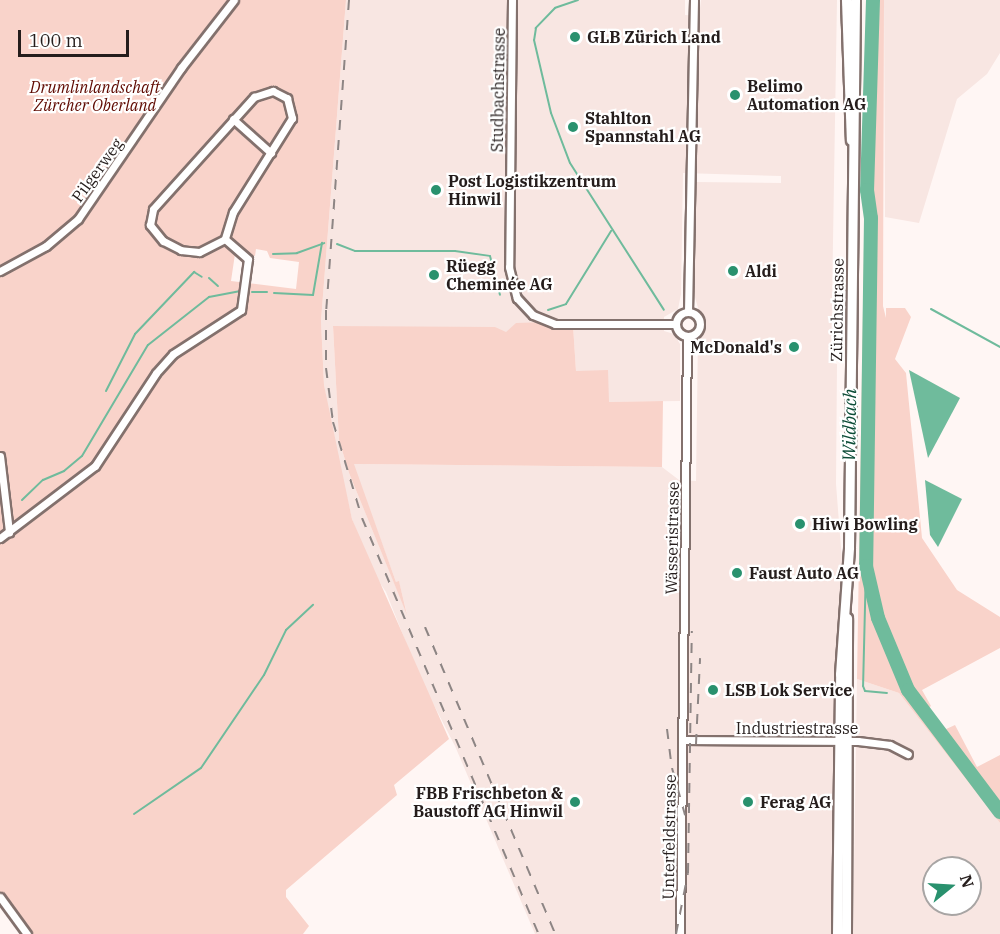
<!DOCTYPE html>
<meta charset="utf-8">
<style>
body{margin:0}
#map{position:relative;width:1000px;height:934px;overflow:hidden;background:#fff6f4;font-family:"IBM Plex Serif",serif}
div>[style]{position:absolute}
.built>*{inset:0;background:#f8e6e2}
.green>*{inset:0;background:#f9d3ca}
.water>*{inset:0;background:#6fbb9c}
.stream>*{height:2px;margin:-1px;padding:0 1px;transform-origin:1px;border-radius:1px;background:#6fbb9c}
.river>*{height:14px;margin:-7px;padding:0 7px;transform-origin:7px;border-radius:7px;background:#6fbb9c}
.roads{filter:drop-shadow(2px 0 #83716d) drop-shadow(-2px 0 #83716d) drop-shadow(0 2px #83716d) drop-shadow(0 -2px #83716d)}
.minor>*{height:7px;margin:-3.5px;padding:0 3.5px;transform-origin:3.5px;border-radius:3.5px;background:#fff}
.minor>.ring{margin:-3.5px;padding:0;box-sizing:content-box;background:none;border:7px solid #fff;border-radius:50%}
.secondary>*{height:9px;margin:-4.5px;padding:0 4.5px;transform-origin:4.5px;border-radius:4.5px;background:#fff}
.rail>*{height:2px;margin-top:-1px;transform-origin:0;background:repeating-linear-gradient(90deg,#8d8584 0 10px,transparent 0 20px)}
.dots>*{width:16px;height:16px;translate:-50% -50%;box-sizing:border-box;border:3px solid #fff;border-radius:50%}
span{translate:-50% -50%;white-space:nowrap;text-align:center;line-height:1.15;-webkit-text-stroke:4.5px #fff;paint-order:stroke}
.poi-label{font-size:16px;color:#251d1c;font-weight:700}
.left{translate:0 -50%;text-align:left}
.right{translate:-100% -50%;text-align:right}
.park-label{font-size:16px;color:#5f0900;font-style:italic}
.street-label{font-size:16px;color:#251d1c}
.water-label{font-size:18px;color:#0c4c37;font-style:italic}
.north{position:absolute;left:922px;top:856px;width:60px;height:60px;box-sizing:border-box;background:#fff;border:2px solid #a8a5a4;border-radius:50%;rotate:72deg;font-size:16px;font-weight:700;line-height:24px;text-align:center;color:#251d1c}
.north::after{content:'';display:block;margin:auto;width:21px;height:27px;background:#29916e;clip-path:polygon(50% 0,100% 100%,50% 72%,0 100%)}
.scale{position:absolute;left:18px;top:30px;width:111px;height:27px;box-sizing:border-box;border:3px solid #251d1c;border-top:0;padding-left:8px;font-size:18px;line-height:21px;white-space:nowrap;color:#251d1c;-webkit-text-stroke:4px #fff;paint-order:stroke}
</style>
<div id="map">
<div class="built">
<div style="clip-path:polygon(evenodd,346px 0,685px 0,685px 15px,699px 16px,701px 0,837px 0,831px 363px,837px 364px,836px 484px,846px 612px,837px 934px,535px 934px,455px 746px,420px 678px,386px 592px,372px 571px,352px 519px,331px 429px,324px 385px,321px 321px,346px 0,683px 173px,781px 176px,781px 183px,695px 182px,694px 294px,703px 325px,698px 335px,696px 481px,679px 480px,662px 467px,353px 464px,396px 582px,399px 582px,407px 614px,349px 473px,339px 440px,333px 326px,506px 332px,573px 325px,576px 371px,608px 402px,680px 401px,680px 344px,674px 334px,664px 331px,664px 317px,678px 309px,681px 294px,683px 173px)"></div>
<div style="clip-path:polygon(884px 0,1000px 0,1000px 53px,987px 74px,957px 99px,919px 223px,885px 217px)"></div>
<div style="clip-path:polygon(evenodd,857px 679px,899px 693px,1000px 823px,1000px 934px,853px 934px,857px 679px,934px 868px,970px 868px,970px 904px,934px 904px,934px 868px)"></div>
</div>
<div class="green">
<div style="clip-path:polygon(evenodd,0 0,346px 0,321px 321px,324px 385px,352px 519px,449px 739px,394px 785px,397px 795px,286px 890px,286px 897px,309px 926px,303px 934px,27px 934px,0 897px,0 0,256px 249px,267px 251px,270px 258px,299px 262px,296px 289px,231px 281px,235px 254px,255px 256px,256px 249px)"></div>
<div style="clip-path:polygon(868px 0,884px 0,883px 306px,886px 318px,886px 308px,905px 308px,911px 317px,895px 359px,906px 373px,922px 538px,957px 590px,1000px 617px,1000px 648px,922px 690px,931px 706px,927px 709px,944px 730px,955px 725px,977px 767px,1000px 755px,1000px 823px,899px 693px,857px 679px)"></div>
<div style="clip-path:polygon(546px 322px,573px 325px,576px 371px,608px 370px,609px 402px,663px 401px,662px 467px,354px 464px,396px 582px,399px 581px,407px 615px,349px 473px,339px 440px,333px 326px,495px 327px,506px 332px,516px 323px)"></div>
</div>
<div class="water">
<div style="clip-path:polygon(909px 370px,960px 398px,928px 458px)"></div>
<div style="clip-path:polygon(925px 480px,962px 499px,938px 547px,930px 535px)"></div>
</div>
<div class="stream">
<div style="left:578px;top:0;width:24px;rotate:161deg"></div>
<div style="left:555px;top:8px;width:28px;rotate:134deg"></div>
<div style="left:536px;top:28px;width:12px;rotate:99deg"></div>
<div style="left:534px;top:40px;width:75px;rotate:76.9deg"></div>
<div style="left:551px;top:113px;width:53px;rotate:69.2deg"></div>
<div style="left:570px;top:163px;width:174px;rotate:57.4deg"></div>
<div style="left:337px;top:244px;width:19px;rotate:21deg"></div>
<div style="left:355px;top:251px;width:100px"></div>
<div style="left:455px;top:251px;width:35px;rotate:8deg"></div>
<div style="left:490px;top:256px;width:40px;rotate:75.6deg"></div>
<div style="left:273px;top:254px;width:24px;rotate:-2deg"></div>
<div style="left:297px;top:253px;width:29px;rotate:-20deg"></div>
<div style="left:209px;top:278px;width:12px;rotate:42deg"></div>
<div style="left:252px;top:292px;width:15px"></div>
<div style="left:274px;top:293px;width:39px;rotate:3deg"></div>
<div style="left:313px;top:295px;width:53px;rotate:-80.2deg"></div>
<div style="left:931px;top:309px;width:79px;rotate:28.8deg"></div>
<div style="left:548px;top:310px;width:19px;rotate:-18deg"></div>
<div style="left:566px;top:304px;width:86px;rotate:-58.3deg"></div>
<div style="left:106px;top:391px;width:64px;rotate:-63deg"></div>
<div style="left:135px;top:334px;width:86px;rotate:-46.4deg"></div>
<div style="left:194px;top:272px;width:9px;rotate:32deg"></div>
<div style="left:22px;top:500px;width:29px;rotate:-44deg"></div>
<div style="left:43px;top:480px;width:23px;rotate:-23deg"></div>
<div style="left:64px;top:471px;width:23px;rotate:-40deg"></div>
<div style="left:82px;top:456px;width:129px;rotate:-59.3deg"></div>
<div style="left:148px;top:345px;width:78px;rotate:-38.2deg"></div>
<div style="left:209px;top:297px;width:32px;rotate:-11deg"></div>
<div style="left:866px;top:566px;width:120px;rotate:91.4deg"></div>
<div style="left:863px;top:686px;width:5px;rotate:68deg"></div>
<div style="left:865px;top:691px;width:22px;rotate:5deg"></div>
<div style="left:134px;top:814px;width:81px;rotate:-34.5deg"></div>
<div style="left:201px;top:768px;width:112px;rotate:-55.9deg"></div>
<div style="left:264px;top:675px;width:50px;rotate:-63.9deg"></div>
<div style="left:286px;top:630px;width:37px;rotate:-43deg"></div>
</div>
<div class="river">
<div style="left:873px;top:0;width:190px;rotate:91.8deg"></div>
<div style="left:867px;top:190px;width:28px;rotate:82deg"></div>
<div style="left:871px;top:218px;width:348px;rotate:90.8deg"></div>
<div style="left:866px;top:566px;width:53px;rotate:77deg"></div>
<div style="left:878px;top:618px;width:78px;rotate:67.4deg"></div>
<div style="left:908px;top:690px;width:153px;rotate:53deg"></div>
</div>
<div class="roads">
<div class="minor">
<div style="left:512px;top:0;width:267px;rotate:90.6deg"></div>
<div style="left:509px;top:267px;width:32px;rotate:76deg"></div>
<div style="left:517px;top:298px;width:23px;rotate:47deg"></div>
<div style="left:533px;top:315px;width:24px;rotate:22deg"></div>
<div style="left:555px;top:324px;width:121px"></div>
<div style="left:273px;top:91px;width:16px;rotate:27deg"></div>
<div style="left:287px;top:98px;width:21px;rotate:76deg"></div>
<div style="left:292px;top:118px;width:111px;rotate:122.1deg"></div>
<div style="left:233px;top:212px;width:28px;rotate:107deg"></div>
<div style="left:225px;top:239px;width:29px;rotate:153deg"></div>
<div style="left:199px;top:252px;width:18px;rotate:-174deg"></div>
<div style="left:181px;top:250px;width:20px;rotate:-153deg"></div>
<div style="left:163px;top:241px;width:21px;rotate:-129deg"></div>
<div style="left:150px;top:225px;width:16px;rotate:-79deg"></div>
<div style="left:153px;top:209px;width:151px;rotate:-48deg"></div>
<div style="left:254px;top:97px;width:20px;rotate:-18deg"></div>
<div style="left:233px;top:119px;width:51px;rotate:41.8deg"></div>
<div style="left:0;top:271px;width:52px;rotate:-28.5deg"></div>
<div style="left:46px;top:246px;width:42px;rotate:-40.2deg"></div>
<div style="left:78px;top:219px;width:183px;rotate:-55.7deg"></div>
<div style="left:181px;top:68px;width:86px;rotate:-52.1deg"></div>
<div style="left:688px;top:312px;width:312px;rotate:-88.9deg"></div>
<div class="ring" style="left:676px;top:312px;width:17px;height:17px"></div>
<div style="left:0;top:456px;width:77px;rotate:83.2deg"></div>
<div style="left:0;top:538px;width:119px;rotate:-37.2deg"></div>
<div style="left:95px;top:466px;width:111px;rotate:-56.7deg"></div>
<div style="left:156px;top:373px;width:25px;rotate:-48deg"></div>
<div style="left:173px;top:354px;width:81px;rotate:-32.9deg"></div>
<div style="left:241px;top:310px;width:51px;rotate:-82.2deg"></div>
<div style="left:248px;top:259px;width:30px;rotate:-139deg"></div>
<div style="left:683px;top:740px;width:175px;rotate:0.3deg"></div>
<div style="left:858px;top:741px;width:32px;rotate:7deg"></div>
<div style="left:890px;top:745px;width:20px;rotate:27deg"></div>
<div style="left:0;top:897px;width:46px;rotate:53.9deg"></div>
<div style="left:680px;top:934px;width:598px;rotate:-89.33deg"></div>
</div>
<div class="secondary">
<div style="left:846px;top:0;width:140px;rotate:88deg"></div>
<div style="left:837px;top:934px;width:260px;rotate:-89.3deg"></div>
<div style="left:840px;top:674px;width:127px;rotate:-85.9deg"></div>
<div style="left:849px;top:547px;width:547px;rotate:-89.37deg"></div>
<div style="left:846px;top:934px;width:316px;rotate:-89.8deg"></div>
</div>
</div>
<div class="rail">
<div style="left:349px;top:0;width:311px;rotate:94.2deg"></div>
<div style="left:326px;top:310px;width:58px;rotate:90deg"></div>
<div style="left:326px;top:368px;width:54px;rotate:82.6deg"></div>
<div style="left:333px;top:422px;width:100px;rotate:73.2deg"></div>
<div style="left:362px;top:518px;width:452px;rotate:67deg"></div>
<div style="left:425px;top:627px;width:333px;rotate:67deg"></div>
<div style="left:667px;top:729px;width:39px;rotate:83deg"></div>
<div style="left:672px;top:768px;width:49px;rotate:74.5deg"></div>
<div style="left:696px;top:744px;width:86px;rotate:-87.3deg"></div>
<div style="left:676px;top:934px;width:62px;rotate:-78.9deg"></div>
<div style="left:688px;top:873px;width:242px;rotate:-89.1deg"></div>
</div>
<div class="dots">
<div style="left:575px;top:37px;background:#29916e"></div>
<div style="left:735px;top:95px;background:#29916e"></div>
<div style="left:573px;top:127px;background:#29916e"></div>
<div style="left:436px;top:190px;background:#29916e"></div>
<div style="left:733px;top:271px;background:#29916e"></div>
<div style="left:434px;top:275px;background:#29916e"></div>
<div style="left:794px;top:347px;background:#29916e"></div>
<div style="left:800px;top:524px;background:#29916e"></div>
<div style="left:737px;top:573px;background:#29916e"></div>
<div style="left:713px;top:690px;background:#29916e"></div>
<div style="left:575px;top:802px;background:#29916e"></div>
<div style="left:748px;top:802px;background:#29916e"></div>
</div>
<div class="poi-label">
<span class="left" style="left:587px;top:37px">GLB Zürich Land</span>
<span class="left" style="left:747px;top:95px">Belimo<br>Automation AG</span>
<span class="left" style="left:585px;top:127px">Stahlton<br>Spannstahl AG</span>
<span class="left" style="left:448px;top:190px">Post Logistikzentrum<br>Hinwil</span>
<span class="left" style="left:446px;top:275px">Rüegg<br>Cheminée AG</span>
<span class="left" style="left:745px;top:271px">Aldi</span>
<span class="right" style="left:782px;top:347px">McDonald's</span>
<span class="left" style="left:812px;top:524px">Hiwi Bowling</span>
<span class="left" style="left:749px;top:573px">Faust Auto AG</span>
<span class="left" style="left:725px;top:690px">LSB Lok Service</span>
<span class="right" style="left:563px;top:802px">FBB Frischbeton &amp;<br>Baustoff AG Hinwil</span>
<span class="left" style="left:760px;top:802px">Ferag AG</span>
</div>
<div class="park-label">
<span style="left:95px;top:96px">Drumlinlandschaft<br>Zürcher Oberland</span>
</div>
<div class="street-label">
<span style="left:498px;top:90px;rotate:-89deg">Studbachstrasse</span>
<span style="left:97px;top:170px;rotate:-54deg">Pilgerweg</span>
<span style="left:837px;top:310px;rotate:-89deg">Zürichstrasse</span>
<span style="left:672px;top:538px;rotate:-89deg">Wässeristrasse</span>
<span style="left:797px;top:728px">Industriestrasse</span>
<span style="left:669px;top:837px;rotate:-89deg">Unterfeldstrasse</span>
</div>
<div class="water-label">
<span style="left:850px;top:425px;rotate:-89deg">Wildbach</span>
</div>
<div class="north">N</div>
<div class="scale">100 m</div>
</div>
